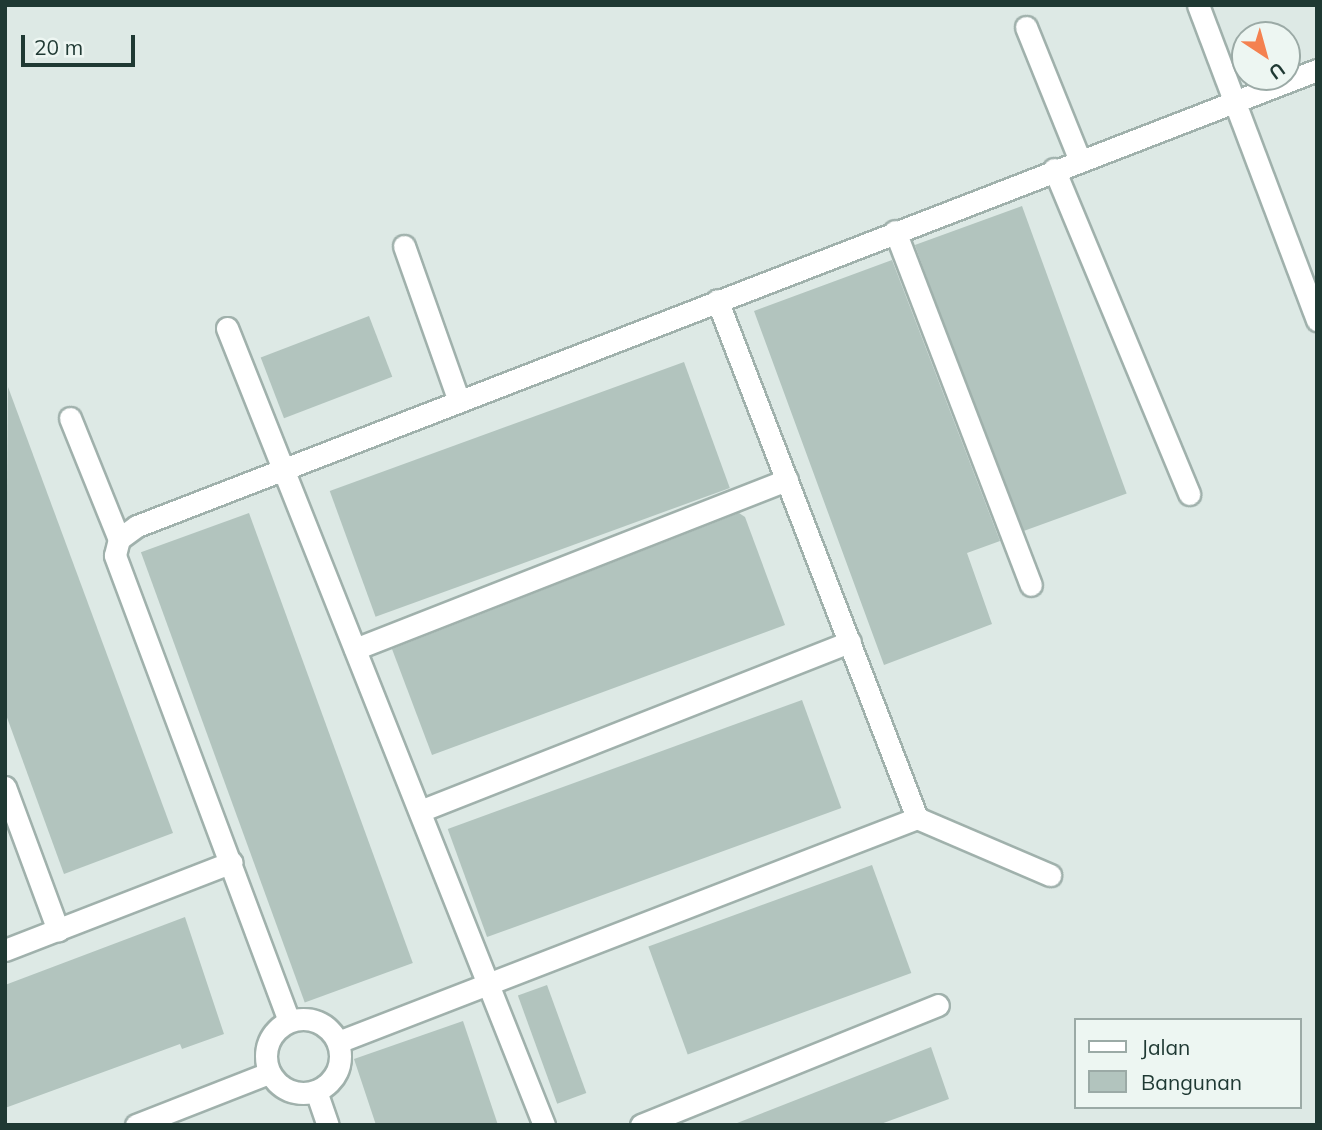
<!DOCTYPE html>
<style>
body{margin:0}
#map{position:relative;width:1322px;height:1130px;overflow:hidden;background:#dde9e5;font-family:Mulish,sans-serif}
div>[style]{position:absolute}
.building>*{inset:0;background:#b2c4be;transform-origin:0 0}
.roads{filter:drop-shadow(2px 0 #a0b1ac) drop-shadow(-2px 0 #a0b1ac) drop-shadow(0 2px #a0b1ac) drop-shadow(0 -2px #a0b1ac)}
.minor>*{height:21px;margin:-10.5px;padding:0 10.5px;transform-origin:10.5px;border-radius:10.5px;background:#fff}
.minor>.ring{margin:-10.5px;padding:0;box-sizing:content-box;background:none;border:21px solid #fff;border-radius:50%}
span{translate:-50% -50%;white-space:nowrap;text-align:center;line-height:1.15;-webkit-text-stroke:5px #edf6f2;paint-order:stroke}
.frame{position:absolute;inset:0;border:7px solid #1f3933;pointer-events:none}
.legend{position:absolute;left:1074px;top:1018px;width:228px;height:91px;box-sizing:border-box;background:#edf6f2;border:2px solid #9baaa6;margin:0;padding:9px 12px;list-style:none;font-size:21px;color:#1f3933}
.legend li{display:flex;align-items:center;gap:14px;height:35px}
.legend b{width:35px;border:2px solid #9baaa6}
.north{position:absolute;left:1231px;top:21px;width:70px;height:70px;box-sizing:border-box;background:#edf6f2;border:2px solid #9baaa6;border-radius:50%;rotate:144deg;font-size:19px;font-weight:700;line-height:28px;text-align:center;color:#1f3933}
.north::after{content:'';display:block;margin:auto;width:24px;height:32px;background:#f48150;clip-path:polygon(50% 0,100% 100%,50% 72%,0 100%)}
.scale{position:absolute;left:21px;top:35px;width:114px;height:32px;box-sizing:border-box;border:4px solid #1f3933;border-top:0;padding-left:9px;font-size:21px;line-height:24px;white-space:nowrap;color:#1f3933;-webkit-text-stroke:5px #edf6f2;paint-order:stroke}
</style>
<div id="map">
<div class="building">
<div style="left:1022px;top:206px;width:306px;height:114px;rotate:70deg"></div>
<div style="clip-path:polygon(892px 260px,1000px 541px,967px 553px,992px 624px,884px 665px,754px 311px)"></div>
<div style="left:369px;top:316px;width:65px;height:116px;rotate:69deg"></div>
<div style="left:684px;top:362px;width:134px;height:377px;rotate:70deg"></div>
<div style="clip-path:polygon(8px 387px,173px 833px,64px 874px,5px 712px)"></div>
<div style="left:249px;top:513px;width:479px;height:115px;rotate:70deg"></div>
<div style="clip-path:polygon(739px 513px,745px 517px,785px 625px,432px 755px,392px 649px)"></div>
<div style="left:802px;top:700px;width:115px;height:377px;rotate:70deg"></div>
<div style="left:872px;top:865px;width:115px;height:238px;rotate:70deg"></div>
<div style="clip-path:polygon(185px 917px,224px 1034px,182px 1049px,180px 1044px,5px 1108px,5px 985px)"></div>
<div style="left:547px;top:985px;width:115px;height:31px;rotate:70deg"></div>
<div style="clip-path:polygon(463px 1021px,498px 1125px,376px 1125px,354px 1059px)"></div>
<div style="clip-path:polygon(931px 1047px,949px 1099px,878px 1125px,732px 1125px)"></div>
</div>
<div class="roads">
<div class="minor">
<div style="left:1198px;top:5px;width:337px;rotate:69.3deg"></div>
<div style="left:1026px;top:27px;width:141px;rotate:68deg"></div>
<div style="left:1054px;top:169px;width:352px;rotate:67.4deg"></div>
<div style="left:895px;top:231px;width:379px;rotate:69deg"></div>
<div style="left:404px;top:246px;width:164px;rotate:70.5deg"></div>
<div style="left:227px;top:328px;width:858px;rotate:68.31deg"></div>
<div style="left:70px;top:418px;width:131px;rotate:68deg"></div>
<div style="left:355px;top:649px;width:464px;rotate:-21.4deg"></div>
<div style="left:5px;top:787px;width:153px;rotate:69.7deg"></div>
<div style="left:420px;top:811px;width:462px;rotate:-21.5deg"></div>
<div style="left:917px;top:818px;width:145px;rotate:23.2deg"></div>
<div style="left:5px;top:950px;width:243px;rotate:-21.2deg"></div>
<div class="ring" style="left:266px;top:1019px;width:53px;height:53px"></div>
<div style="left:289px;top:1021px;width:497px;rotate:-110.5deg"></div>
<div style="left:115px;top:555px;width:16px;rotate:-76deg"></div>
<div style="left:119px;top:539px;width:22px;rotate:-36deg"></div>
<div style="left:137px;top:526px;width:1265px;rotate:-21.13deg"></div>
<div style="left:338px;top:1042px;width:621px;rotate:-21.15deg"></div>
<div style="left:917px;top:818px;width:555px;rotate:-111.11deg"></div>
<div style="left:316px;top:1091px;width:36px;rotate:71deg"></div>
<div style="left:136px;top:1125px;width:143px;rotate:-21.4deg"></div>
<div style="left:641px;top:1125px;width:320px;rotate:-22deg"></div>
</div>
</div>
<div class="frame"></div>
<ul class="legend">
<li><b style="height:9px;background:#fff"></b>Jalan</li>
<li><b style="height:19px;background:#b2c4be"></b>Bangunan</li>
</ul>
<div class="north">U</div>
<div class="scale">20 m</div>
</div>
